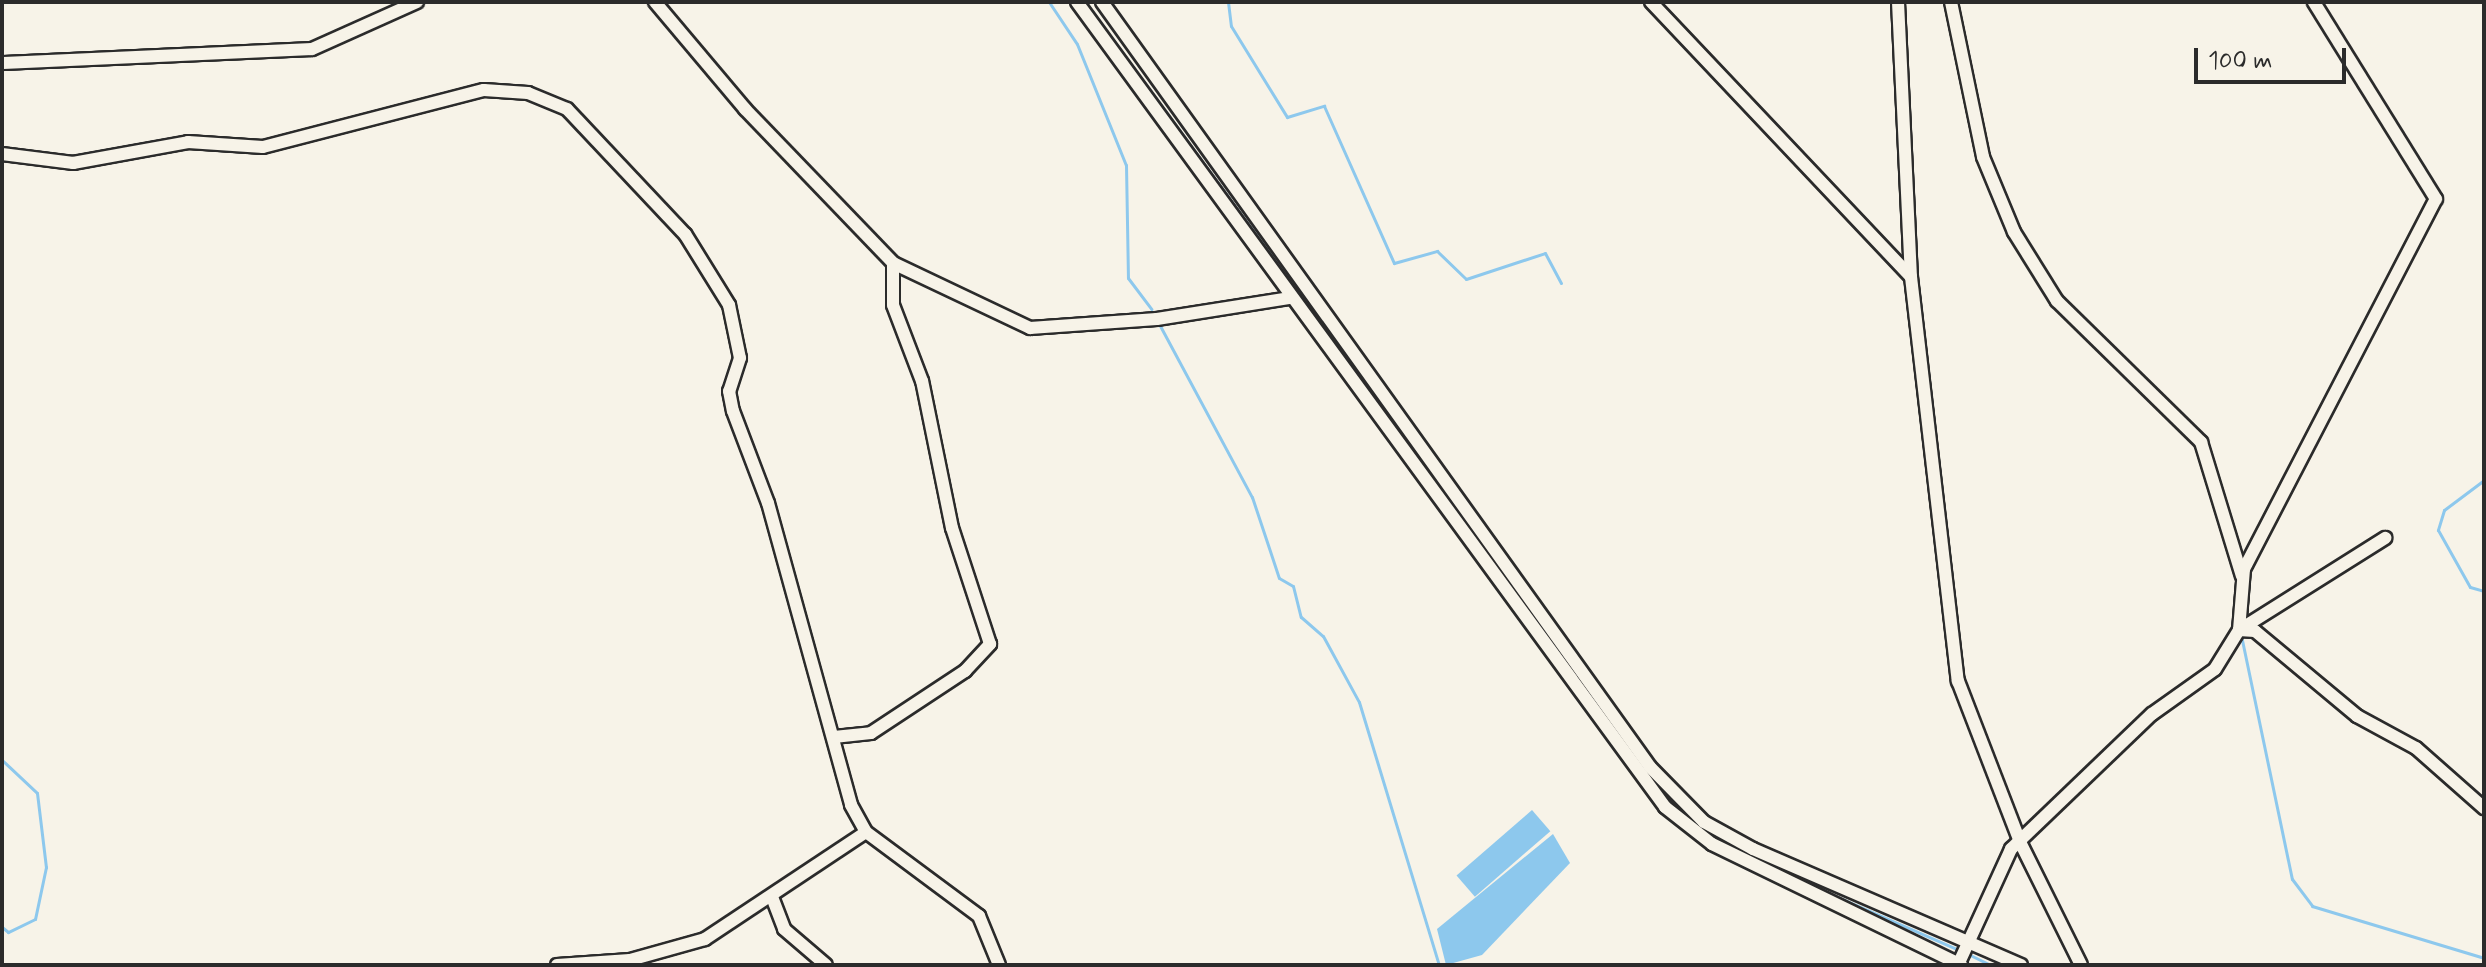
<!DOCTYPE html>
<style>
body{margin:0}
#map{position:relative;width:2486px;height:967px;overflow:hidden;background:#f7f3e8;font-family:Mynerve,sans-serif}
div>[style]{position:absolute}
.water>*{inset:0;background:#8dc8ed;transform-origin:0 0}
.stream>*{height:3px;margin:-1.5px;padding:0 1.5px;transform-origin:1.5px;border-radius:1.5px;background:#8dc8ed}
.roads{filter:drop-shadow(2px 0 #2b2b2b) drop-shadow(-2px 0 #2b2b2b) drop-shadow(0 2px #2b2b2b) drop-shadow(0 -2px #2b2b2b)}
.street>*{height:12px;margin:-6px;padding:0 6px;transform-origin:6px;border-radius:6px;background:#f7f3e8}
span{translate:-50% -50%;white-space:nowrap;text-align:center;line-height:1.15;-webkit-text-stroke:6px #f7f3e8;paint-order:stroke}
.frame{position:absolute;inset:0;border:4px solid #2b2b2b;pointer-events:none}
.scale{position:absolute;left:2194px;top:48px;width:152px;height:36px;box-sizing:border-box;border:4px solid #2b2b2b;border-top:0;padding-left:10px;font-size:24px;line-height:28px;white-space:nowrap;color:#2b2b2b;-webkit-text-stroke:6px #f7f3e8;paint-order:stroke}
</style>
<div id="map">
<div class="water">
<div style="left:1532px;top:810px;width:28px;height:100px;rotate:49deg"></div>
<div style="clip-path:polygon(1553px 834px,1570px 863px,1482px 955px,1446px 965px,1437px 929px)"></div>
</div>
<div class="stream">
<div style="left:1049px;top:2px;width:50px;rotate:56.3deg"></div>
<div style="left:1077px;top:44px;width:131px;rotate:68deg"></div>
<div style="left:1126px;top:165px;width:113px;rotate:89deg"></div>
<div style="left:1128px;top:278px;width:39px;rotate:53deg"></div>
<div style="left:1085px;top:2px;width:691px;rotate:53.71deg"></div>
<div style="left:1228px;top:2px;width:24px;rotate:83deg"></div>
<div style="left:1231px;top:26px;width:107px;rotate:58.4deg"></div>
<div style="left:1287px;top:117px;width:39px;rotate:-17deg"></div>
<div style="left:1324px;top:106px;width:172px;rotate:66deg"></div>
<div style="left:1394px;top:263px;width:45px;rotate:-15.6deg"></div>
<div style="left:1437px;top:251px;width:40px;rotate:44deg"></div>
<div style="left:1466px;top:279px;width:83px;rotate:-18.2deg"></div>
<div style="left:1545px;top:253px;width:34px;rotate:62deg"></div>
<div style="left:1158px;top:322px;width:199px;rotate:61.8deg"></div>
<div style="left:1252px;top:497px;width:85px;rotate:71.6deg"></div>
<div style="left:1279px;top:578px;width:16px;rotate:30deg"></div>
<div style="left:1293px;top:586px;width:32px;rotate:76deg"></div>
<div style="left:1301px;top:617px;width:29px;rotate:41deg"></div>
<div style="left:1323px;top:636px;width:75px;rotate:61.4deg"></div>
<div style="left:1359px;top:702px;width:275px;rotate:73.1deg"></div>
<div style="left:2484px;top:480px;width:50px;rotate:143.1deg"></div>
<div style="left:2444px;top:510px;width:21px;rotate:107deg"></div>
<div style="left:2438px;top:530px;width:65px;rotate:60.7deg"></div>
<div style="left:2470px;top:587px;width:15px;rotate:16deg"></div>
<div style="left:2242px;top:640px;width:244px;rotate:78.2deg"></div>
<div style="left:2292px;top:879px;width:34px;rotate:53deg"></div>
<div style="left:2312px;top:906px;width:180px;rotate:16.8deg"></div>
<div style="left:2px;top:760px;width:48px;rotate:43.3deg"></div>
<div style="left:37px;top:793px;width:75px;rotate:83.1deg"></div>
<div style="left:46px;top:867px;width:53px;rotate:101.9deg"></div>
<div style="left:35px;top:919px;width:30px;rotate:154deg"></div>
<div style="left:8px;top:932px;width:8px;rotate:-140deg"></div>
<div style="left:1808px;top:884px;width:165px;rotate:23.6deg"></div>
<div style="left:1966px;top:953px;width:28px;rotate:26deg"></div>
</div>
<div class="roads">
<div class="street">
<div style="left:655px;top:2px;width:140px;rotate:49.9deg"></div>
<div style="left:745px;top:109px;width:214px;rotate:46.1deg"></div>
<div style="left:893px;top:263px;width:152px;rotate:25.4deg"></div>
<div style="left:1030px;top:328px;width:127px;rotate:-4.1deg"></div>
<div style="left:1157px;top:319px;width:135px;rotate:-9deg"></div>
<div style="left:1077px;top:2px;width:997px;rotate:53.85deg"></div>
<div style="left:1665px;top:807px;width:60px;rotate:38.2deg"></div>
<div style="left:1712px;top:844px;width:277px;rotate:25.9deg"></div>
<div style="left:1102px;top:2px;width:941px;rotate:54.38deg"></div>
<div style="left:1650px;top:767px;width:77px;rotate:45.5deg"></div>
<div style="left:1704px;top:822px;width:56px;rotate:28.9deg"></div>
<div style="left:1753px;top:849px;width:292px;rotate:23.4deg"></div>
<div style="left:1651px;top:2px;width:378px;rotate:46.6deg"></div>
<div style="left:1898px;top:2px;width:275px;rotate:87.3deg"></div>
<div style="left:1911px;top:277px;width:407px;rotate:83.4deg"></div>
<div style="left:1958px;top:681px;width:173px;rotate:68.9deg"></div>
<div style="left:2020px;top:842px;width:137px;rotate:63.6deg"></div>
<div style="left:1951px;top:2px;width:158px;rotate:78.3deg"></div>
<div style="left:1983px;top:157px;width:81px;rotate:67.5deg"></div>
<div style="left:2014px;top:232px;width:81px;rotate:58.1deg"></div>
<div style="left:2057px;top:301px;width:202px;rotate:44.4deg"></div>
<div style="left:2201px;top:442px;width:140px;rotate:73deg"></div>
<div style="left:2px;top:63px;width:310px;rotate:-2.6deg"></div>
<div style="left:312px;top:49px;width:115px;rotate:-24.1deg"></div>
<div style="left:2px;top:154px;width:72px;rotate:7.2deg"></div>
<div style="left:73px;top:163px;width:117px;rotate:-10.3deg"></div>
<div style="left:188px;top:142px;width:75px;rotate:3.8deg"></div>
<div style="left:263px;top:147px;width:228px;rotate:-14.5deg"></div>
<div style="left:484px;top:90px;width:44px;rotate:3.9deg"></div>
<div style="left:528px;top:93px;width:42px;rotate:22.3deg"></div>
<div style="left:567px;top:109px;width:172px;rotate:46.7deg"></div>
<div style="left:685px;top:234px;width:84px;rotate:58.2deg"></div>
<div style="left:729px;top:305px;width:54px;rotate:78.3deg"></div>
<div style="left:740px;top:358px;width:35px;rotate:108deg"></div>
<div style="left:729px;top:391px;width:20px;rotate:79deg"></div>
<div style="left:733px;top:411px;width:98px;rotate:69.2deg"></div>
<div style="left:768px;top:503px;width:313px;rotate:74.6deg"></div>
<div style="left:851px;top:805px;width:31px;rotate:61deg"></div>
<div style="left:866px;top:832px;width:141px;rotate:36.6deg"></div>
<div style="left:979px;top:916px;width:53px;rotate:67.8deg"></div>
<div style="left:2239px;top:630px;width:61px;rotate:-85.3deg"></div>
<div style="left:2244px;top:569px;width:417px;rotate:-62.6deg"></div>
<div style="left:2436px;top:199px;width:232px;rotate:-121.8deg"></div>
<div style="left:2239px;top:630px;width:173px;rotate:-32.2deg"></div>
<div style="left:834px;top:737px;width:37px;rotate:-6deg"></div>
<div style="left:871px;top:733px;width:113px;rotate:-33.4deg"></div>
<div style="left:965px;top:671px;width:37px;rotate:-47deg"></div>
<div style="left:990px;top:644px;width:122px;rotate:-108.1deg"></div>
<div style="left:952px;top:528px;width:150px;rotate:-101.5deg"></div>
<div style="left:922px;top:381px;width:81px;rotate:-110.9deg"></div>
<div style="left:893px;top:305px;width:42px;rotate:-90deg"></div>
<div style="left:772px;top:897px;width:34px;rotate:69deg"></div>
<div style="left:784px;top:929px;width:55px;rotate:40.6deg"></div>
<div style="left:557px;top:965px;width:73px;rotate:-3.9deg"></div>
<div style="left:630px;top:960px;width:78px;rotate:-15.6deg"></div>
<div style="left:705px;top:939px;width:193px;rotate:-33.6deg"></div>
<div style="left:1958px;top:965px;width:128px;rotate:-65.4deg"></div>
<div style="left:2011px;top:849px;width:195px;rotate:-43.8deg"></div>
<div style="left:2152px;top:714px;width:77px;rotate:-35.5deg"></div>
<div style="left:2215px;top:669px;width:46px;rotate:-58.4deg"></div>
<div style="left:2239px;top:630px;width:16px;rotate:4deg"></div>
<div style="left:2255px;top:631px;width:133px;rotate:39.8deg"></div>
<div style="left:2357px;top:716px;width:67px;rotate:28.5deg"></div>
<div style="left:2416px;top:748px;width:91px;rotate:41.4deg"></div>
</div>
</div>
<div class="frame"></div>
<div class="scale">100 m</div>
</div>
